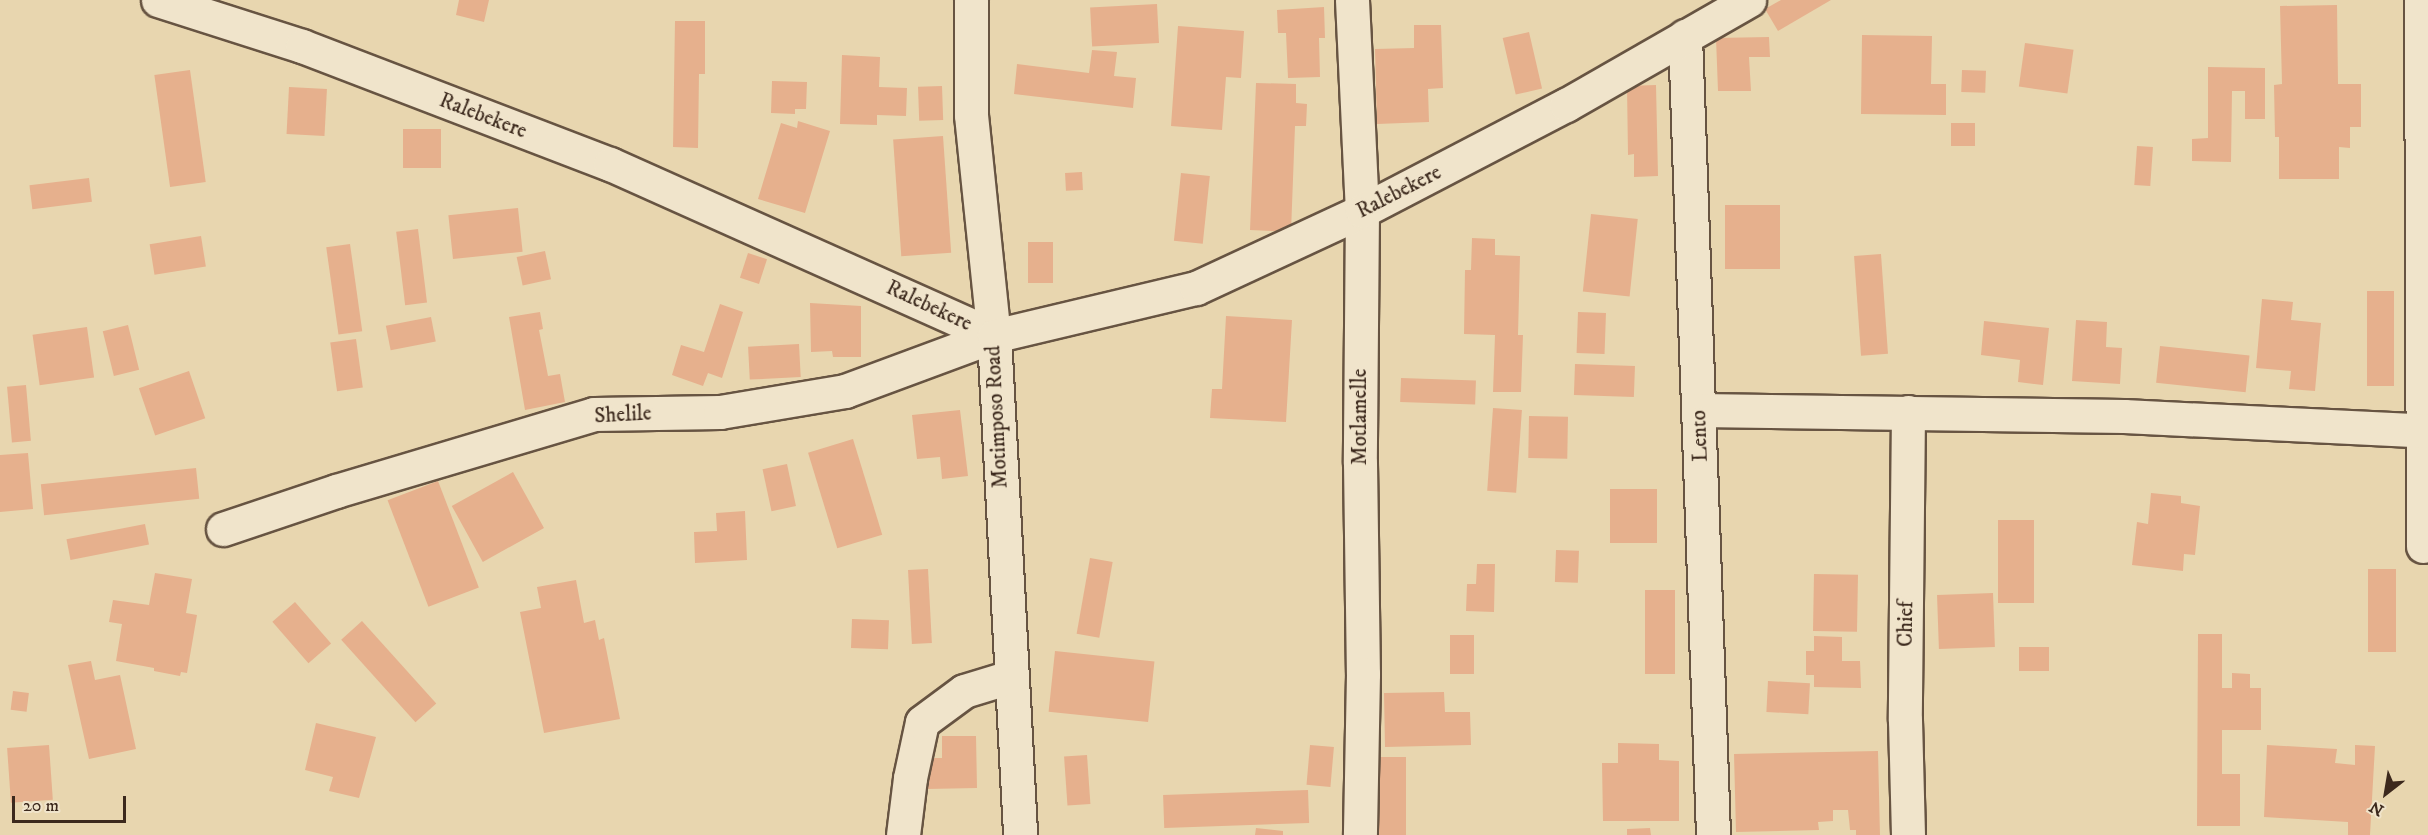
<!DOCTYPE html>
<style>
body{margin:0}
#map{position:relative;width:2428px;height:835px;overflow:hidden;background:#e8d6af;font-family:"IM FELL DW Pica",serif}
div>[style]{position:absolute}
.building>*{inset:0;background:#e6b08d;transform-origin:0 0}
.roads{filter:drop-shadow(2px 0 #675442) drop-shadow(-2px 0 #675442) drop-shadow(0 2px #675442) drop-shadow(0 -2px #675442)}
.minor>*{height:33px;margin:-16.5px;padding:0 16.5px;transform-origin:16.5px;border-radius:16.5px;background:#f0e4cb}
span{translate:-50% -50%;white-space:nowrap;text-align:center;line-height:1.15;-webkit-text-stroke:5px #f0e4cb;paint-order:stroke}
.street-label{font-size:21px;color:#3c291d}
.north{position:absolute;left:2356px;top:763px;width:60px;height:60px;-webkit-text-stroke:4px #f0e4cb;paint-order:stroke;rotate:211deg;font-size:16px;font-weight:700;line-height:24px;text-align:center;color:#3c291d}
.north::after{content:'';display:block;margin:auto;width:21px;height:27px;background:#3c291d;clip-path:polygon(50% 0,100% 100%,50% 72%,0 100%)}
.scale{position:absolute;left:12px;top:796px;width:114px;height:27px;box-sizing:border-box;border:3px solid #3c291d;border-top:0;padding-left:8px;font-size:18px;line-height:21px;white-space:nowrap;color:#3c291d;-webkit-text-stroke:4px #f0e4cb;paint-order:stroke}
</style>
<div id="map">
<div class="building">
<div style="clip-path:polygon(459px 0,489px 0,484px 22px,456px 15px)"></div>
<div style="clip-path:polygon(1781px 0,1831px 0,1778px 31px,1765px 9px)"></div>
<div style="left:1157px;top:4px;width:39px;height:67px;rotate:87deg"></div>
<div style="clip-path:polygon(2337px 5px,2338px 84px,2361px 84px,2361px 127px,2350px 127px,2350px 148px,2339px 147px,2339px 179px,2279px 179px,2279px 137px,2275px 137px,2274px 85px,2282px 84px,2280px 6px)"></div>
<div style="clip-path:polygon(1324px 7px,1325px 38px,1319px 38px,1320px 77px,1288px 78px,1286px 33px,1278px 33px,1277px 10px)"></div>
<div style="clip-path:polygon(675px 21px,705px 21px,705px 74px,699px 74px,698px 148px,673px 147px)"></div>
<div style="clip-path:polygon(1414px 25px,1441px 25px,1443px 88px,1428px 89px,1429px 122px,1377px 124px,1375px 49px,1414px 48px)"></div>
<div style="clip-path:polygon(1178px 26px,1244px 31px,1241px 78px,1226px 77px,1222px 130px,1171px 126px)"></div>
<div style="left:1529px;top:32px;width:58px;height:27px;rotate:77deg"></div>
<div style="clip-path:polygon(1862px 35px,1932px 36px,1931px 84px,1946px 84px,1946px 115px,1861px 114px)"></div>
<div style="clip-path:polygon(1769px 37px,1770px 57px,1749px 57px,1751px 91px,1718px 91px,1716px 38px)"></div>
<div style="left:2025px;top:43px;width:49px;height:44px;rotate:8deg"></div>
<div style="clip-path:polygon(1092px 50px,1117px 52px,1114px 76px,1136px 78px,1133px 108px,1014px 94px,1017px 64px,1089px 73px)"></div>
<div style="clip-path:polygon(842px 55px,880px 57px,879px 87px,907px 88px,906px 116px,877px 115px,877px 125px,840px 124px)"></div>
<div style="clip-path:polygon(2208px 67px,2265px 68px,2265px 119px,2245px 119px,2245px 91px,2232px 91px,2231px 162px,2192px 161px,2192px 139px,2208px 138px)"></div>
<div style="left:190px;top:70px;width:113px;height:36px;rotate:82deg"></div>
<div style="left:1962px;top:70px;width:24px;height:22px;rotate:2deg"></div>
<div style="clip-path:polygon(772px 81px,807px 82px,806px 109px,795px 109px,795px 114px,771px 113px)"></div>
<div style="clip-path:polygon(1256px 83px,1296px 84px,1296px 103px,1307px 104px,1306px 126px,1295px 126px,1291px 232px,1250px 230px)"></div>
<div style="clip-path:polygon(1656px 85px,1658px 176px,1634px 177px,1634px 154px,1628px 155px,1627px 86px)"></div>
<div style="left:942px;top:86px;width:34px;height:24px;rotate:88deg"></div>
<div style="left:289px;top:87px;width:38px;height:47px;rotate:3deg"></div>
<div style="clip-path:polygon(798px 121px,830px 131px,805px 213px,758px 199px,781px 123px,797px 128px)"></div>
<div style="left:1951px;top:123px;width:24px;height:23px"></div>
<div style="left:403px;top:129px;width:38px;height:39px"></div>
<div style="left:943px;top:136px;width:117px;height:50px;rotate:86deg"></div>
<div style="left:2137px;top:146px;width:16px;height:39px;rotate:4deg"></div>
<div style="left:1082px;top:172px;width:18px;height:17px;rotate:87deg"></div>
<div style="left:1181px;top:173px;width:29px;height:68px;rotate:6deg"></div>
<div style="left:89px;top:178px;width:24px;height:60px;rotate:83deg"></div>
<div style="left:1725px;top:205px;width:55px;height:64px"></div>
<div style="left:518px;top:208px;width:44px;height:70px;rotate:84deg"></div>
<div style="left:1591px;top:214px;width:47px;height:78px;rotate:6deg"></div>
<div style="left:418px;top:229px;width:74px;height:22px;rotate:83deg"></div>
<div style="left:201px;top:236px;width:31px;height:52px;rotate:81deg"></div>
<div style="clip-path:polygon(1472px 238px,1495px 239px,1495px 255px,1520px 256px,1518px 335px,1523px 335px,1521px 392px,1493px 392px,1495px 335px,1464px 334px,1465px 270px,1471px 270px)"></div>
<div style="left:1028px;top:242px;width:25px;height:41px"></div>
<div style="left:350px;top:244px;width:88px;height:24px;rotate:82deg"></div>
<div style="left:545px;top:251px;width:29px;height:29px;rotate:78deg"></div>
<div style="left:748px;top:253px;width:20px;height:26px;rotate:18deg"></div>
<div style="left:1881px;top:254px;width:100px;height:27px;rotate:86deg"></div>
<div style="left:2367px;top:291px;width:27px;height:95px"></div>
<div style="clip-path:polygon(2262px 299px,2293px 302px,2291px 320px,2321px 323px,2315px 391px,2289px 389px,2291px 371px,2256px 368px)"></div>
<div style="clip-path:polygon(810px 303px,861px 306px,861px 357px,833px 357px,832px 351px,811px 352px)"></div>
<div style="clip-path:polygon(720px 304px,743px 312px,722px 378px,708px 373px,703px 386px,672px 375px,681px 345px,704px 352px)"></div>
<div style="clip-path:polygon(540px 312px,543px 329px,539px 330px,548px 376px,560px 374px,565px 402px,525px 410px,509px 317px)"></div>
<div style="left:1578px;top:312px;width:28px;height:41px;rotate:2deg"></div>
<div style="clip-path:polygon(1226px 316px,1292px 320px,1286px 422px,1210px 418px,1212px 389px,1222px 389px)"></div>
<div style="left:431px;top:317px;width:25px;height:46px;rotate:79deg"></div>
<div style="clip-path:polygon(2076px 320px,2107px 322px,2106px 347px,2122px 348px,2120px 384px,2072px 381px)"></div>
<div style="clip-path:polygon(1984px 321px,2049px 328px,2043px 385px,2018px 382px,2020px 360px,1981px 355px)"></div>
<div style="left:128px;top:325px;width:46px;height:26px;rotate:76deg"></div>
<div style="left:87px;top:327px;width:51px;height:55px;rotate:82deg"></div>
<div style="left:356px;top:339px;width:49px;height:26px;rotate:82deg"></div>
<div style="left:799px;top:344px;width:33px;height:51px;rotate:87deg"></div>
<div style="left:2160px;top:346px;width:90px;height:37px;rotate:6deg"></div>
<div style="left:1575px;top:364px;width:60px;height:31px;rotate:2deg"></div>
<div style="left:189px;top:371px;width:50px;height:53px;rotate:71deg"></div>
<div style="left:1401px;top:378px;width:75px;height:24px;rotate:2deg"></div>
<div style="left:26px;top:385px;width:56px;height:19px;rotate:85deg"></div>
<div style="left:1493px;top:408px;width:29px;height:83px;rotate:4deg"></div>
<div style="clip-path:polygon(960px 410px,968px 476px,942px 479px,940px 457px,917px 459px,912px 415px)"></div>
<div style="left:1529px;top:416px;width:39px;height:42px;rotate:1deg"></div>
<div style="left:853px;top:439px;width:100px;height:47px;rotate:73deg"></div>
<div style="clip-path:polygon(28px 453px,33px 509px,0 512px,0 455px)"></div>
<div style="left:787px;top:464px;width:43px;height:25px;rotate:78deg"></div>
<div style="left:196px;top:468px;width:31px;height:156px;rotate:84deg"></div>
<div style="left:513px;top:472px;width:64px;height:70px;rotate:61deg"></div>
<div style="left:438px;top:481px;width:114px;height:54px;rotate:69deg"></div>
<div style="left:1610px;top:489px;width:47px;height:54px"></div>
<div style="clip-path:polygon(2151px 493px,2181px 496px,2181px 503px,2200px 506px,2195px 555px,2184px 554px,2183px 571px,2132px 565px,2137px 522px,2148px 524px)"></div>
<div style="clip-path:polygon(745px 511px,747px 560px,695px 563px,694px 532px,717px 531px,716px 513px)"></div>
<div style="left:1998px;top:520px;width:36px;height:83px"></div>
<div style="left:145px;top:524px;width:21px;height:80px;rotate:79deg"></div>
<div style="left:1556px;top:550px;width:23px;height:32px;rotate:2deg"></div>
<div style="left:1090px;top:558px;width:23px;height:77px;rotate:10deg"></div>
<div style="clip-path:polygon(1477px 564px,1495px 564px,1494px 612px,1466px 611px,1467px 584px,1476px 584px)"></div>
<div style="left:928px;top:569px;width:74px;height:20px;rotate:87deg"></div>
<div style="left:2368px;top:569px;width:28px;height:83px"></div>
<div style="clip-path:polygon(155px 573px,192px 579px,186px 613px,197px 615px,187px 673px,181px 672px,180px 676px,154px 671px,154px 668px,116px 661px,122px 624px,109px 622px,113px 600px,149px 605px)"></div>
<div style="left:1814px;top:574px;width:44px;height:57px;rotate:1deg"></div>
<div style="clip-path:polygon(576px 580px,584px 623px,595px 620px,599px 640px,604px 638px,620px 719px,544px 733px,520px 612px,541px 608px,537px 587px)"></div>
<div style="left:1645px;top:590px;width:30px;height:84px"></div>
<div style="left:1993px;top:593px;width:54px;height:56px;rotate:88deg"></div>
<div style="left:295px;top:602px;width:55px;height:30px;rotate:49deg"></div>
<div style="left:852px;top:619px;width:37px;height:29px;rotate:2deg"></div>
<div style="left:362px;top:621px;width:111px;height:28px;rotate:48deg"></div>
<div style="clip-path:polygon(2198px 634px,2222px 634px,2222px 688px,2232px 688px,2232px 673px,2250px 674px,2250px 688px,2261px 688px,2261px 730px,2222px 730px,2222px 774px,2240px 774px,2240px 826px,2197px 826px)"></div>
<div style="left:1450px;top:635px;width:24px;height:39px"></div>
<div style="clip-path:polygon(1814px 636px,1842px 637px,1842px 661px,1860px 661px,1861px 688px,1814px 687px,1814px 675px,1806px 675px,1806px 651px,1814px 651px)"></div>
<div style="left:2019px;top:647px;width:30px;height:24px"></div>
<div style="left:1055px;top:651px;width:100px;height:61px;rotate:6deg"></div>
<div style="clip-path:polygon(91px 661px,95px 680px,120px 675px,136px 749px,89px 759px,68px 665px)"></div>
<div style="left:1768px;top:681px;width:42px;height:31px;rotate:3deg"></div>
<div style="left:13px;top:691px;width:16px;height:19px;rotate:7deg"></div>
<div style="clip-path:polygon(1444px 692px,1445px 712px,1470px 712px,1471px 745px,1385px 747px,1384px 693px)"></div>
<div style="clip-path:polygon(316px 723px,376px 737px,359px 798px,329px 791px,333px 777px,305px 770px)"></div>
<div style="clip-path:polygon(942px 736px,976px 736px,977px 788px,927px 789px,927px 758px,942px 758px)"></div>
<div style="clip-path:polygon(1618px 743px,1659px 744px,1659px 760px,1679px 761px,1679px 821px,1603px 821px,1602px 763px,1618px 763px)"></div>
<div style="left:49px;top:745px;width:55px;height:42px;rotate:86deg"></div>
<div style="left:1310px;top:745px;width:24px;height:40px;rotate:5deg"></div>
<div style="clip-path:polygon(2267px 745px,2337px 749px,2335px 763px,2355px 765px,2355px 745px,2375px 746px,2370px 835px,2348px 835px,2348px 822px,2264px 817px)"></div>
<div style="clip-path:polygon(1878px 751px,1880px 835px,1856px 835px,1856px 830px,1850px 830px,1848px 810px,1833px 810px,1833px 821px,1818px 822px,1819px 830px,1736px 832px,1734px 754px)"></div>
<div style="left:1087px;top:755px;width:49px;height:23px;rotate:86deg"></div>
<div style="left:1374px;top:757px;width:32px;height:78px"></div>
<div style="left:1308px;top:790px;width:33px;height:145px;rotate:88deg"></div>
<div style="clip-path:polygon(1256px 828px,1283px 831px,1283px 835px,1255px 835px)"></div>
<div style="clip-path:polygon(1650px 828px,1651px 835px,1627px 835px,1627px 829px)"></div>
</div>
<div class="roads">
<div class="minor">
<div style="left:158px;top:0;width:151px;rotate:17.7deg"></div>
<div style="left:302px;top:46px;width:330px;rotate:21deg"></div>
<div style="left:610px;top:164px;width:421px;rotate:24.1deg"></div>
<div style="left:971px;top:0;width:115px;rotate:90deg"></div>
<div style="left:971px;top:115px;width:222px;rotate:84.1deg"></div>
<div style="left:994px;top:336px;width:500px;rotate:87deg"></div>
<div style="left:1352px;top:0;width:211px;rotate:87.3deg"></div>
<div style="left:1362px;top:211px;width:252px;rotate:90.5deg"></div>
<div style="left:1360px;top:463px;width:211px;rotate:89.2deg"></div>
<div style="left:1363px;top:674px;width:161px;rotate:91.1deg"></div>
<div style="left:2421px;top:0;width:546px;rotate:89.79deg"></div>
<div style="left:1685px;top:36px;width:799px;rotate:87.99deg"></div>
<div style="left:1699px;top:410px;width:425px;rotate:0.8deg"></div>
<div style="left:2124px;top:416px;width:304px;rotate:2.8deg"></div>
<div style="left:1908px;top:412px;width:308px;rotate:90.6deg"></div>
<div style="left:1905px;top:720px;width:115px;rotate:88.5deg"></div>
<div style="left:223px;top:529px;width:119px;rotate:-18.6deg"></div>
<div style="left:336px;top:491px;width:269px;rotate:-16.6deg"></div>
<div style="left:594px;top:414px;width:126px;rotate:-0.9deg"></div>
<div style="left:720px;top:412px;width:127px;rotate:-9.5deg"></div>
<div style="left:845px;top:391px;width:159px;rotate:-20.3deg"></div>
<div style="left:994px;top:336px;width:208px;rotate:-13.4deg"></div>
<div style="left:1196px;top:288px;width:183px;rotate:-24.9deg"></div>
<div style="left:1362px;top:211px;width:230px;rotate:-27.5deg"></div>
<div style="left:1566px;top:105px;width:211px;rotate:-29.8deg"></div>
<div style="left:903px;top:835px;width:57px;rotate:-83deg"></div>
<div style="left:910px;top:778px;width:57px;rotate:-77.9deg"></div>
<div style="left:922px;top:722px;width:52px;rotate:-36.4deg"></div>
<div style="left:964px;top:691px;width:48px;rotate:-16.9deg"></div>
</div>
</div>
<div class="street-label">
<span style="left:483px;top:116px;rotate:21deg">Ralebekere</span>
<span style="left:1399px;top:192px;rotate:-27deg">Ralebekere</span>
<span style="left:929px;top:306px;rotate:25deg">Ralebekere</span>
<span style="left:623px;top:415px;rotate:-3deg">Shelile</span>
<span style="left:997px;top:417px;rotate:-93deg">Motimposo Road</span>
<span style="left:1360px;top:417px;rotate:-90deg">Motlamelle</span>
<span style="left:1700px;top:436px;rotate:-92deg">Lento</span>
<span style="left:1906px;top:624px;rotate:-89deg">Chief</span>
</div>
<div class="north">N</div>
<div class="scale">20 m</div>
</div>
